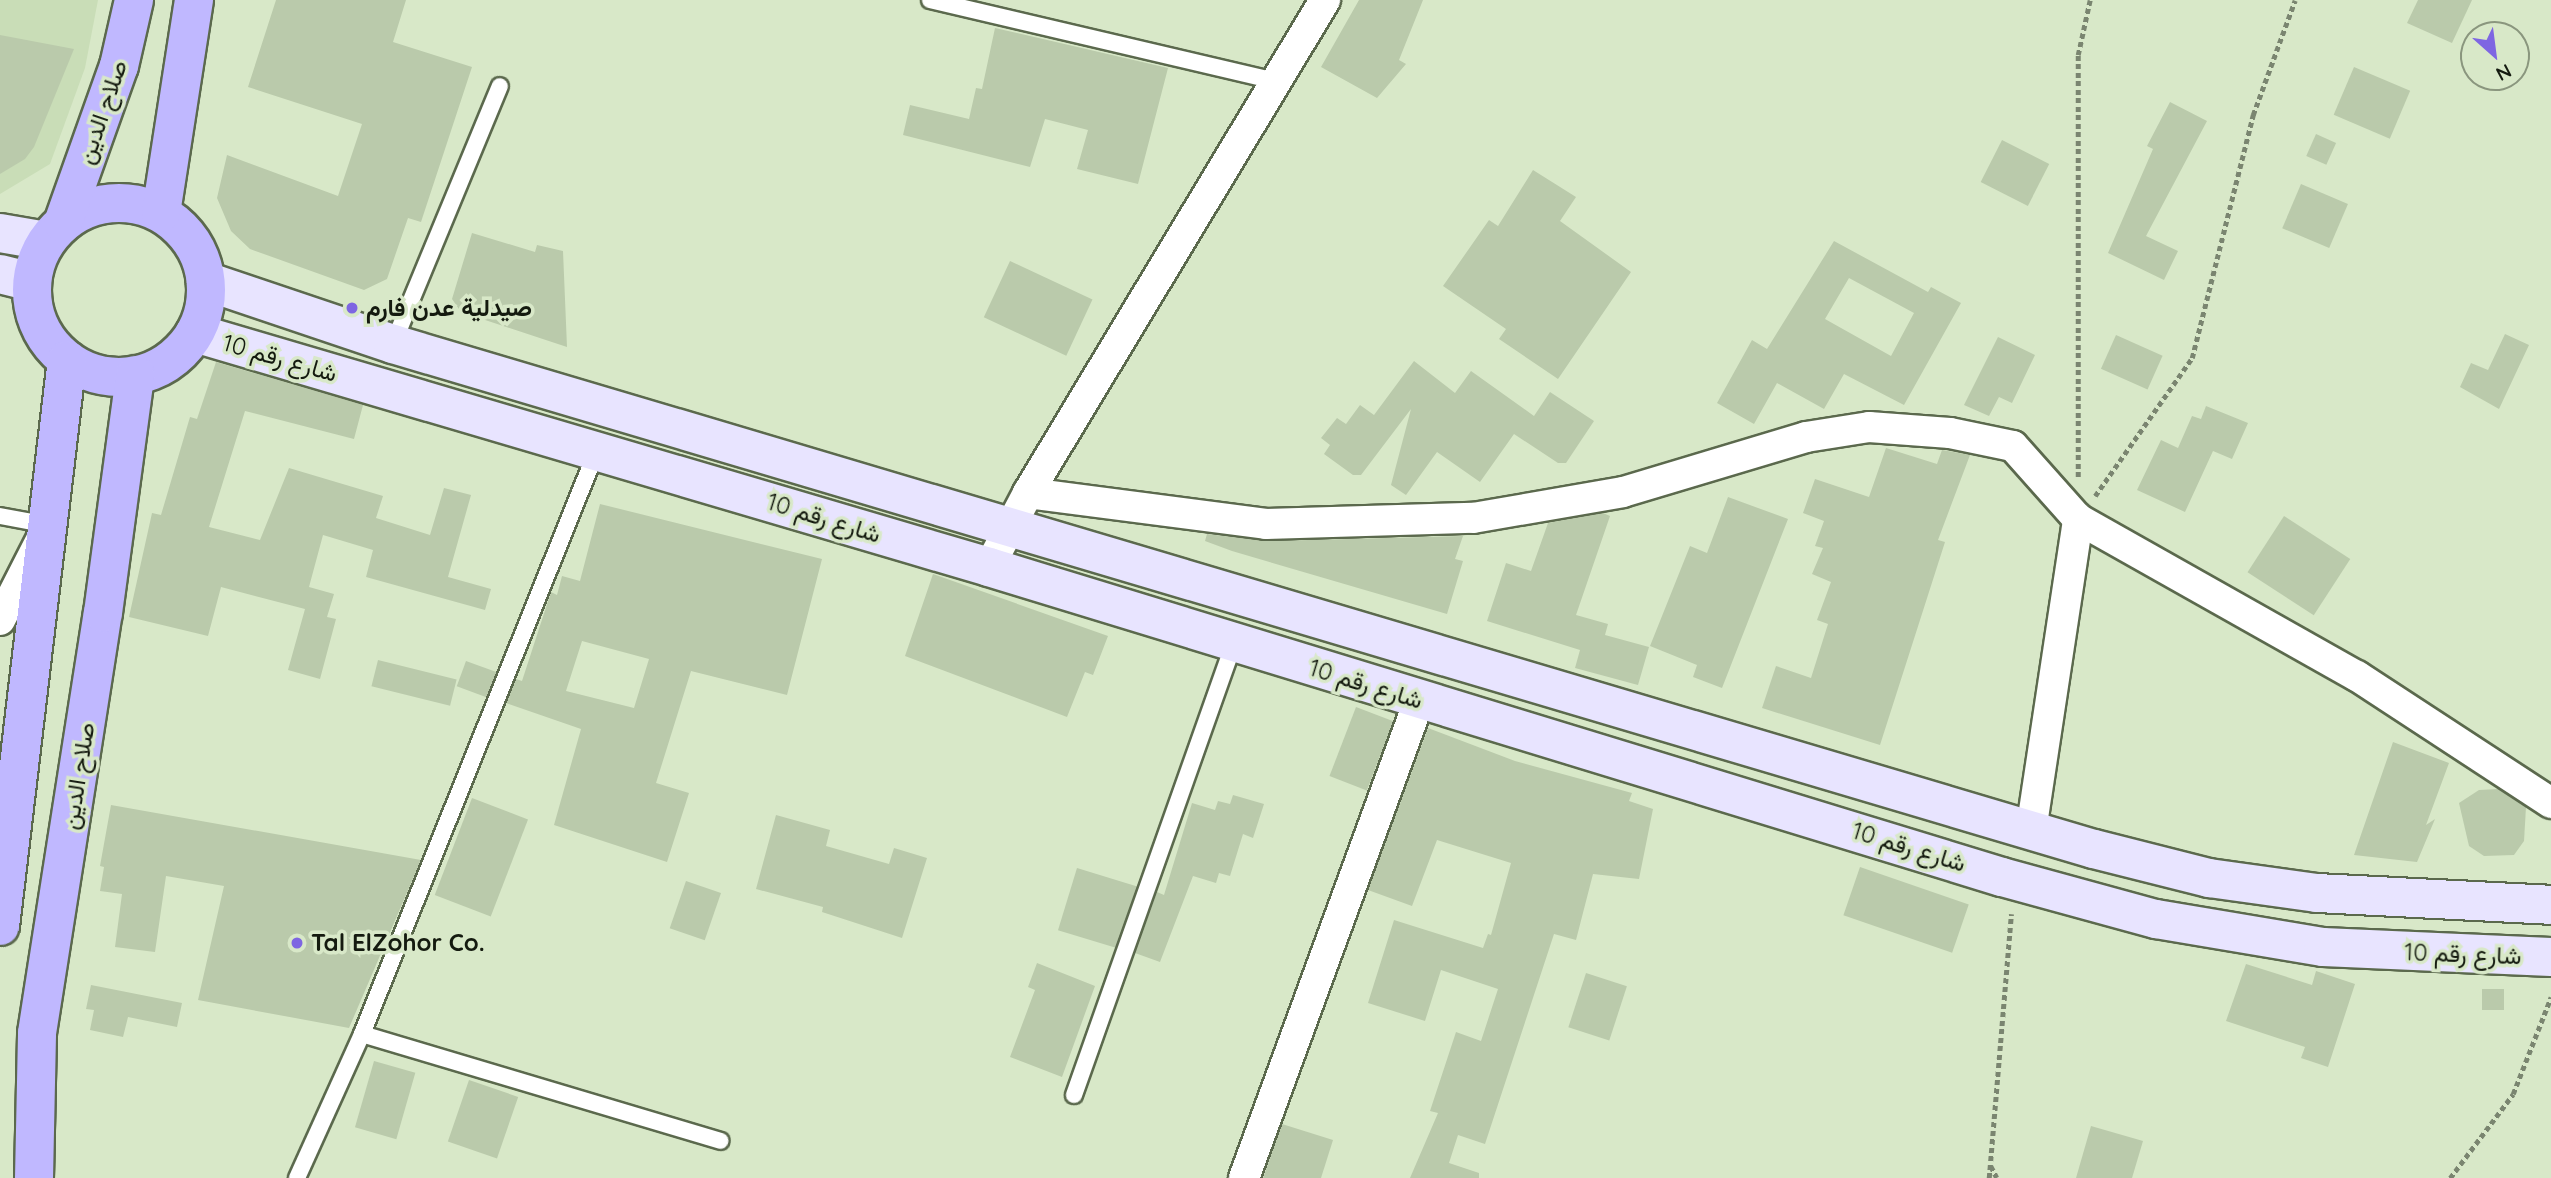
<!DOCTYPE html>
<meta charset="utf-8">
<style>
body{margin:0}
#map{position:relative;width:2551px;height:1178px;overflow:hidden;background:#d8e8c8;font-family:Quicksand,Vazirmatn,sans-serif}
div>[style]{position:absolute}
.built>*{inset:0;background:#c9ddb7}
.building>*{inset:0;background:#bacaab;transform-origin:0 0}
.path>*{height:4.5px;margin-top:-2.25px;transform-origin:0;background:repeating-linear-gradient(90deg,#7a8570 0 5px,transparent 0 8.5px)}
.roads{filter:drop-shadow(2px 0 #5b694d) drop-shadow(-2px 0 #5b694d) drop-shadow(0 2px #5b694d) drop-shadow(0 -2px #5b694d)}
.service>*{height:16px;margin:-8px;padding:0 8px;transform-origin:8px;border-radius:8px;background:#fff}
.minor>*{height:30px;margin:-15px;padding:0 15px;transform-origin:15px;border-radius:15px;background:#fff}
.secondary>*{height:38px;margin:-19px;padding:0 19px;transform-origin:19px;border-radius:19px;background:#e8e4ff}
.trunk>*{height:38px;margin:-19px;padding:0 19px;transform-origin:19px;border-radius:19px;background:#c0b8ff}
.trunk>.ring{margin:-19px;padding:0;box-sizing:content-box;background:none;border:38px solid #c0b8ff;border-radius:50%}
.dots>*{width:19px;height:19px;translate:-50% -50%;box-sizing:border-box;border:4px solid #d8e8c8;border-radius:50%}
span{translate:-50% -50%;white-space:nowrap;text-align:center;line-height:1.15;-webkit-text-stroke:7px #d8e8c8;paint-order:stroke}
.street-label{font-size:24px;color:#141a0f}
.poi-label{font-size:24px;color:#141a0f;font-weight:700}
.left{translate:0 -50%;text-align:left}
.north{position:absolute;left:2460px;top:21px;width:70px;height:70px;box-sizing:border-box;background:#d8e8c8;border:2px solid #8a967e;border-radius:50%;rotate:152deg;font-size:19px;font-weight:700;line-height:28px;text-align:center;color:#141a0f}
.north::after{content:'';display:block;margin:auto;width:24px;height:32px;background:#7e66e2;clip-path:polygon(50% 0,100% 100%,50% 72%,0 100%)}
</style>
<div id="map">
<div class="built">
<div style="clip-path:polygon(0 0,98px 0,85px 68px,50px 164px,0 194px)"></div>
</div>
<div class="building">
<div style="clip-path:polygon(276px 0,406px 0,393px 42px,472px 67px,421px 222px,408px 218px,387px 279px,364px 290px,250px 249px,231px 231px,217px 198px,227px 155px,338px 196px,362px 124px,248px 87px)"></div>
<div style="clip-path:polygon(1359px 0,1423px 0,1399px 60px,1406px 64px,1377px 98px,1321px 67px)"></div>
<div style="clip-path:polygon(2418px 0,2472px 0,2452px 43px,2407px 23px)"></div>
<div style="clip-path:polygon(995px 28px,1168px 68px,1138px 184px,1077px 169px,1088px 130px,1045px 119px,1030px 167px,903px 135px,910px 105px,969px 119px,976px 88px,982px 89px)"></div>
<div style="clip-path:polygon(0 35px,74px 49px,34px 147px,25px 159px,0 174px)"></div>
<div style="left:2354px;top:67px;width:61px;height:52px;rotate:23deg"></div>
<div style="clip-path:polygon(2170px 102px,2207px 121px,2146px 236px,2178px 251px,2164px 280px,2108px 253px,2153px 149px,2147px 146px)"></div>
<div style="left:2316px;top:134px;width:22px;height:24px;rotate:24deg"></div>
<div style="left:2002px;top:140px;width:53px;height:47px;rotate:27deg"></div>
<div style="clip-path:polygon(1533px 170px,1576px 197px,1560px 221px,1631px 272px,1558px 379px,1499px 339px,1506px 329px,1443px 286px,1489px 220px,1498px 226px)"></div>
<div style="left:2301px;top:184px;width:51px;height:48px;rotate:23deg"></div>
<div style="clip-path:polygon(472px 233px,535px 252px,537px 245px,563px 251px,567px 347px,461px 312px,452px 299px)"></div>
<div style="clip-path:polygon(evenodd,1834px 241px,1928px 292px,1931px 287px,1961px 303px,1904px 405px,1844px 374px,1824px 409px,1777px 383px,1754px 424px,1717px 403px,1752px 340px,1767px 349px,1834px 241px,1849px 278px,1914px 313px,1891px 356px,1825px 319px,1849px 278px)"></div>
<div style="left:1010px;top:261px;width:91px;height:62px;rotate:25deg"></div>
<div style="clip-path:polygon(2505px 334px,2529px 345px,2499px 409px,2460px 387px,2471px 363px,2488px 370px)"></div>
<div style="left:2116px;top:335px;width:51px;height:37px;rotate:24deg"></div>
<div style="clip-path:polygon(1998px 337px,2035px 355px,2012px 403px,1999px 397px,1989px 416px,1964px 405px)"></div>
<div style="clip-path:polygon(1414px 361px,1455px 393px,1471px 371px,1534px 416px,1550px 392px,1594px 421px,1566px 463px,1558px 463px,1514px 434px,1480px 482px,1437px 452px,1406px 495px,1391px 485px,1411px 409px,1361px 475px,1353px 475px,1324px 454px,1330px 445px,1321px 438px,1337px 418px,1346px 424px,1360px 405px,1374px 415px)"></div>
<div style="clip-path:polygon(216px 362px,363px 405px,354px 439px,245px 411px,209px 527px,260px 540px,289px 468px,383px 496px,376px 518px,430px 535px,444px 488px,471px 495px,448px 577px,491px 589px,485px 610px,366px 577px,373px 550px,323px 535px,309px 587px,334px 594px,327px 617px,336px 619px,320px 679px,288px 670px,305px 609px,221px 587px,208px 636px,129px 617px,152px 513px,161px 515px,190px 417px,197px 419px)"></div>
<div style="clip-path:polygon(2206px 406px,2248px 423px,2232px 459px,2213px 451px,2185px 512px,2137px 490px,2161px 440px,2178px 448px,2192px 416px,2201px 419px)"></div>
<div style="clip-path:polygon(1886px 448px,1937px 464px,1942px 450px,1970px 455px,1938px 540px,1945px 542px,1880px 745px,1762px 708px,1776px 666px,1811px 678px,1828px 624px,1817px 620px,1831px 582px,1812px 574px,1823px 548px,1815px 546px,1824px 521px,1803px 513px,1815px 479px,1869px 497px)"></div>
<div style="clip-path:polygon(1728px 497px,1788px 519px,1722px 688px,1693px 677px,1697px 665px,1650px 646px,1690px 546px,1707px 553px)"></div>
<div style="clip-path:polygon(evenodd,600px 504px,822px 559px,787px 695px,691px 671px,656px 783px,689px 793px,667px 862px,554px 825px,581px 729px,506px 703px,516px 679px,522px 681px,551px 592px,557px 595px,562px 576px,580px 581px,600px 504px,582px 641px,649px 659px,634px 708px,566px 691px,582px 641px)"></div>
<div style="clip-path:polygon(1603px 513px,1610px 516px,1576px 615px,1608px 624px,1605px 635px,1649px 647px,1638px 685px,1575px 668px,1580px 650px,1487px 621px,1506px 563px,1531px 571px,1548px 523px)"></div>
<div style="left:2284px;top:516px;width:79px;height:67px;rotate:33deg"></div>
<div style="clip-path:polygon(1207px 534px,1266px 541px,1463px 536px,1455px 559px,1463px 561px,1447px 614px,1232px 551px,1205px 541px)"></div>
<div style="clip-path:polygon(933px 574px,1108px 636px,1093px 675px,1085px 672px,1067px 717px,905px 656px)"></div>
<div style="left:378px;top:660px;width:81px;height:27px;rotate:14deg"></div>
<div style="left:466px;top:661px;width:33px;height:27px;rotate:20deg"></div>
<div style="left:1356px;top:707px;width:40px;height:74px;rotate:21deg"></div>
<div style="clip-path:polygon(1428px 728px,1515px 761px,1632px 793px,1629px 801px,1653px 809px,1639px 879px,1593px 874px,1576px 940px,1554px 934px,1485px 1144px,1458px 1135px,1449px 1163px,1479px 1173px,1479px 1178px,1410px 1178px,1438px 1113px,1430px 1111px,1456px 1032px,1481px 1041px,1498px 989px,1441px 970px,1425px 1021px,1368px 1003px,1394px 920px,1483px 948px,1488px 934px,1491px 935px,1511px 863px,1437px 840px,1412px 906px,1368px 890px)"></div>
<div style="clip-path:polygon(2393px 742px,2449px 763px,2426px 825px,2435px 819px,2417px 862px,2354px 855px)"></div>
<div style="clip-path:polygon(2498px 789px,2526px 807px,2524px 841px,2514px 855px,2484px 856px,2469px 846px,2459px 803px,2479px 790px)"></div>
<div style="clip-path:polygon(1233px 795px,1264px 804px,1253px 838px,1243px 834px,1230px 876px,1219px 873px,1216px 883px,1193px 876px,1160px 962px,1135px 953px,1157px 892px,1164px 895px,1192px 803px,1215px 810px,1218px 801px,1230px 804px)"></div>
<div style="left:472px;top:798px;width:60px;height:104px;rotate:21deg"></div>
<div style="clip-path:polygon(111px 805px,421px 860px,349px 1028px,198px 1000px,224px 886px,166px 876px,155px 952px,115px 947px,122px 894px,100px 891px,104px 867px,100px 866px)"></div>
<div style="clip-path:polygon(776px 815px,830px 830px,826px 846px,889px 864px,894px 848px,927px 858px,902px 938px,822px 912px,823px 907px,756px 889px)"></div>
<div style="left:1860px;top:867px;width:115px;height:51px;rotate:19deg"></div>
<div style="left:1077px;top:868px;width:63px;height:65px;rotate:17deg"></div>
<div style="left:686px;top:881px;width:37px;height:50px;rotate:19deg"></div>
<div style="clip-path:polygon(1037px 963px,1095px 986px,1062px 1077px,1010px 1057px,1035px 990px,1028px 987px)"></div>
<div style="clip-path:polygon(2246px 964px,2312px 985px,2316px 971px,2355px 984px,2328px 1067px,2301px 1058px,2305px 1047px,2226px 1021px)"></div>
<div style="left:1586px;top:973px;width:43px;height:57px;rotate:18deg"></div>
<div style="clip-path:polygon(91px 985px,182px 1003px,177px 1027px,128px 1017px,123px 1037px,90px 1030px,94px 1010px,86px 1009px)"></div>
<div style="left:2482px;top:989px;width:22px;height:21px"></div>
<div style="left:374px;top:1061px;width:43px;height:69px;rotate:16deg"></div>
<div style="left:469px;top:1080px;width:52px;height:65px;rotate:19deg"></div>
<div style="clip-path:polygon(1282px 1124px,1333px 1140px,1321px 1178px,1263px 1178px)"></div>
<div style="clip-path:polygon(2091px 1126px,2143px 1141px,2132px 1178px,2076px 1178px)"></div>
</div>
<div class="path">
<div style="left:2078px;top:477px;width:422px;rotate:-90deg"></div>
<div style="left:2078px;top:55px;width:56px;rotate:-77.7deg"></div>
<div style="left:2095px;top:496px;width:169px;rotate:-54.9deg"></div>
<div style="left:2192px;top:358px;width:251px;rotate:-75.9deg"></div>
<div style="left:2253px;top:115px;width:122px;rotate:-69.9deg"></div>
<div style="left:1991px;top:1166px;width:13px;rotate:63deg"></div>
<div style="left:1989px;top:1178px;width:265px;rotate:-85.2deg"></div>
<div style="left:2450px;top:1178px;width:105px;rotate:-53.1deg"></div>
<div style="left:2513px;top:1094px;width:104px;rotate:-68.6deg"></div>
</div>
<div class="roads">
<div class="service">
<div style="left:930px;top:0;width:355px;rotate:13.2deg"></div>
<div style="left:393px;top:344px;width:279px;rotate:-67.5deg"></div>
<div style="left:0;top:516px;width:50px;rotate:10.4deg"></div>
<div style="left:362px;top:1034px;width:374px;rotate:16.6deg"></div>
<div style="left:1074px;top:1095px;width:479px;rotate:-70.5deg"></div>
<div style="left:297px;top:1178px;width:158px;rotate:-65.7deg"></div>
<div style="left:362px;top:1034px;width:630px;rotate:-68.08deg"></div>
</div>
<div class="minor">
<div style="left:1028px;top:493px;width:240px;rotate:7.4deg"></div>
<div style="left:1266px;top:524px;width:207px;rotate:-1.7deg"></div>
<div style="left:1473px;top:518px;width:152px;rotate:-9.8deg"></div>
<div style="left:1623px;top:492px;width:191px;rotate:-16.7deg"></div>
<div style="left:1806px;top:437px;width:64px;rotate:-9deg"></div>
<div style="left:1869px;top:427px;width:81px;rotate:4.2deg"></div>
<div style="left:1950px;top:433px;width:64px;rotate:11.7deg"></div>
<div style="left:2013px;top:446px;width:98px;rotate:48.3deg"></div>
<div style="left:2078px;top:519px;width:320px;rotate:29.4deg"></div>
<div style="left:2357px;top:676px;width:232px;rotate:33.2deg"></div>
<div style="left:989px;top:567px;width:84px;rotate:-62.2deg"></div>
<div style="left:1028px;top:493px;width:576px;rotate:-58.93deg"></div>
<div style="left:0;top:620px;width:90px;rotate:-62.9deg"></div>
<div style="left:2031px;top:831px;width:316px;rotate:-81.4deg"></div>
<div style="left:1244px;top:1178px;width:508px;rotate:-69.85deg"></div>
</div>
<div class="secondary">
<div style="left:0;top:233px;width:47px;rotate:9.9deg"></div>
<div style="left:0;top:274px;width:33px;rotate:14deg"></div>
<div style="left:206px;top:281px;width:197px;rotate:18.6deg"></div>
<div style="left:393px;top:344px;width:1774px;rotate:16.54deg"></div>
<div style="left:2094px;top:849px;width:119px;rotate:14.2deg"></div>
<div style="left:2209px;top:878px;width:109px;rotate:7.9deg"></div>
<div style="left:2317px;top:893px;width:234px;rotate:2.9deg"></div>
<div style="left:195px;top:333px;width:828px;rotate:16.42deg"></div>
<div style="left:989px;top:567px;width:1059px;rotate:17.02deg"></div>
<div style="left:2002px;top:877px;width:160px;rotate:15.3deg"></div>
<div style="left:2156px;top:919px;width:169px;rotate:9.5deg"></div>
<div style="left:2323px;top:947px;width:228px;rotate:2.5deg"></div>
</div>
<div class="trunk">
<div class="ring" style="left:32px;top:203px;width:136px;height:136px"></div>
<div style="left:161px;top:213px;width:216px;rotate:-81.2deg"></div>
<div style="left:63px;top:223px;width:167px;rotate:-70.4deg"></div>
<div style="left:119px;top:66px;width:68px;rotate:-77.2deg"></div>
<div style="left:0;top:926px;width:570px;rotate:-83.25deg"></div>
<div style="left:34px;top:1178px;width:145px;rotate:-88.8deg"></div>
<div style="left:37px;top:1033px;width:425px;rotate:-81.1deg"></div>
<div style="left:103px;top:613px;width:240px;rotate:-82.3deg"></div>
</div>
</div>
<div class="dots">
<div style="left:352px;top:308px;background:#7e66e2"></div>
<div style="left:297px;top:943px;background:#7e66e2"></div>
</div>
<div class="street-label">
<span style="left:102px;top:112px;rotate:-71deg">صلاح الدين</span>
<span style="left:280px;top:358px;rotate:16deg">شارع رقم 10</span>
<span style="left:824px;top:518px;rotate:17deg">شارع رقم 10</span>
<span style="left:1366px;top:684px;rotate:17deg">شارع رقم 10</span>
<span style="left:78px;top:776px;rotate:-81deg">صلاح الدين</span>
<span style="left:1909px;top:847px;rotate:17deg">شارع رقم 10</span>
<span style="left:2463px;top:954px;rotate:2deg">شارع رقم 10</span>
</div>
<div class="poi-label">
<span class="left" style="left:366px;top:308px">صيدلية عدن فارم</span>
<span class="left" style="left:311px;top:943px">Tal ElZohor Co.</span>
</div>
<div class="north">N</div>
</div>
